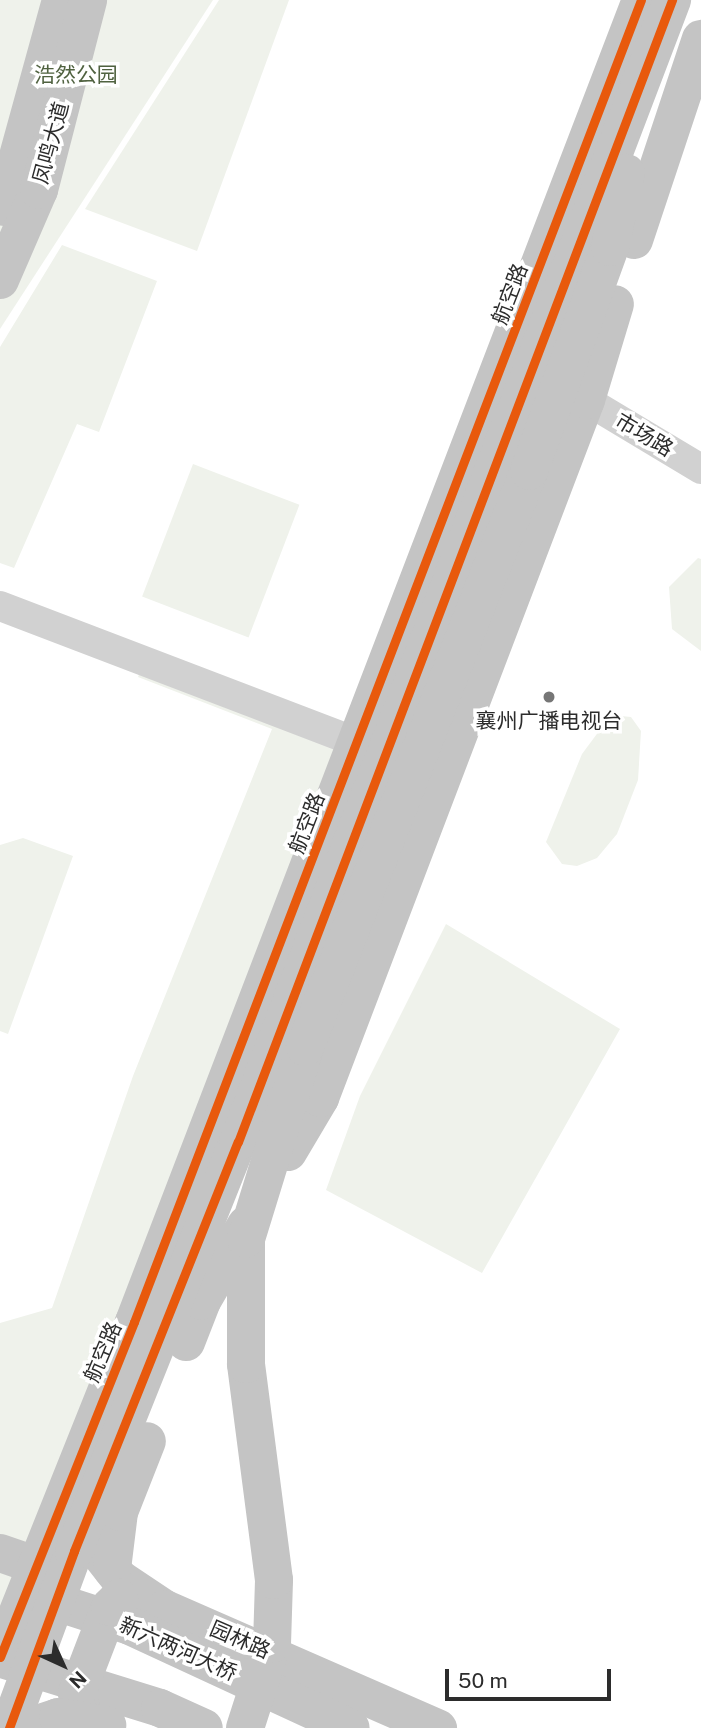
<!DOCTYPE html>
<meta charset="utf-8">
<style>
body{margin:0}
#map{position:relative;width:701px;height:1728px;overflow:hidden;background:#fff;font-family:"Public Sans","Noto Sans SC",sans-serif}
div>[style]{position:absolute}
.green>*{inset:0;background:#eff2eb;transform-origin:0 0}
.minor>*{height:30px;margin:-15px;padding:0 15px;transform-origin:15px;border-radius:15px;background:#d1d1d1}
.major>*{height:38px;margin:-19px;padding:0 19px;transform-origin:19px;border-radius:19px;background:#c4c4c4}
.cycleway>*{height:9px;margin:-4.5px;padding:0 4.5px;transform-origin:4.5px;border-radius:4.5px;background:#e8590c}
.dots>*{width:19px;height:19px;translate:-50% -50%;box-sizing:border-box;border:4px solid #fff;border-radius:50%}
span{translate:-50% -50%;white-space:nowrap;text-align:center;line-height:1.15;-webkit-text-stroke:7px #fff;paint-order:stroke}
.park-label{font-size:21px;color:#506240}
.street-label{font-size:21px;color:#2c2c2c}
.poi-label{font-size:21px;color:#2c2c2c}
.north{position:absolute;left:28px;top:1630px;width:70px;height:70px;-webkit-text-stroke:5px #fff;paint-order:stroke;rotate:135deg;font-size:19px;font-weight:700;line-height:28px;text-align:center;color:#2c2c2c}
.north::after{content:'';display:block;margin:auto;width:24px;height:32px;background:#2c2c2c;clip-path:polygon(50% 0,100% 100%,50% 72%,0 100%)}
.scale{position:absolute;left:445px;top:1669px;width:166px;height:32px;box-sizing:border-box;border:4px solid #2c2c2c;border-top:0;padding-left:9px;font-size:21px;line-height:24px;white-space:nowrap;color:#2c2c2c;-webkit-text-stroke:5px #fff;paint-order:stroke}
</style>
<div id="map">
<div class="green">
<div style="clip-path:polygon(0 0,213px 0,0 329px)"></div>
<div style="clip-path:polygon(219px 0,289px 0,197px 251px,85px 209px)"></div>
<div style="clip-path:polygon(62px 245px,157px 281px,99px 432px,77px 424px,14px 568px,0 563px,0 347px)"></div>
<div style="left:193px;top:464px;width:114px;height:142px;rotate:21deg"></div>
<div style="clip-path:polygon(698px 558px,701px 559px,701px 651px,672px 629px,669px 587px)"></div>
<div style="clip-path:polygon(145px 659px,356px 742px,0 1657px,0 1323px,52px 1308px,133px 1076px,272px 729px,138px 677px)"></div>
<div style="clip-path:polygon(611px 715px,631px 717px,641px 731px,638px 780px,617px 834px,597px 858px,577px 866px,562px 864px,546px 842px,582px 754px)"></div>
<div style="clip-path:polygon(23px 838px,73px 856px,8px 1034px,0 1031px,0 845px)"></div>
<div style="clip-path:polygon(446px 924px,620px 1029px,482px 1273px,326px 1190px,360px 1096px)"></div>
</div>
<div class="minor">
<div style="left:586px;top:400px;width:134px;rotate:31deg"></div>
<div style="left:0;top:606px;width:381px;rotate:20.9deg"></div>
</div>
<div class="major">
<div style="left:4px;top:207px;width:215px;rotate:-74.6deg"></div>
<div style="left:634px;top:240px;width:212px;rotate:-71.6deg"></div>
<div style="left:0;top:280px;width:98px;rotate:-66.6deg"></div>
<div style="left:39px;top:190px;width:196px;rotate:-75.5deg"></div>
<div style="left:288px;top:1152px;width:63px;rotate:-59.3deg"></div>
<div style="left:320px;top:1098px;width:747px;rotate:-69.14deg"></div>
<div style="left:586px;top:400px;width:100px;rotate:-73.2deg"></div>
<div style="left:186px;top:1342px;width:44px;rotate:-68.7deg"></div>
<div style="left:202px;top:1301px;width:88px;rotate:-59.9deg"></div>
<div style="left:97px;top:1550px;width:37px;rotate:52deg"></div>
<div style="left:120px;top:1579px;width:54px;rotate:33.7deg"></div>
<div style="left:165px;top:1609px;width:298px;rotate:23.6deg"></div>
<div style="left:0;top:1553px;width:36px;rotate:19deg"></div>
<div style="left:112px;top:1569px;width:57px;rotate:-83deg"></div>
<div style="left:119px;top:1512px;width:76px;rotate:-68.5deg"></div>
<div style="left:31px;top:1594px;width:104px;rotate:17.9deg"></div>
<div style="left:130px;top:1626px;width:243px;rotate:24.8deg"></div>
<div style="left:0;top:1657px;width:361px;rotate:-68.2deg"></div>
<div style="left:134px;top:1322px;width:1416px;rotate:-69.02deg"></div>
<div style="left:5px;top:1660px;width:162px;rotate:17.2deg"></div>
<div style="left:160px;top:1708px;width:48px;rotate:24.4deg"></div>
<div style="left:94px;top:1721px;width:18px;rotate:-135deg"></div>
<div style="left:81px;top:1708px;width:16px;rotate:-105deg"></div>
<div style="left:77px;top:1693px;width:92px;rotate:-69deg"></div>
<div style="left:110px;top:1607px;width:13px;rotate:-45deg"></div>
<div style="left:9px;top:1728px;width:189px;rotate:-69.8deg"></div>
<div style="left:74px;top:1551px;width:441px;rotate:-68.2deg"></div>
<div style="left:238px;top:1142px;width:1222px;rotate:-69.19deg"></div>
<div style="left:25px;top:1728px;width:35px;rotate:-18deg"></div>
<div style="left:58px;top:1717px;width:50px;rotate:9.3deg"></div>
<div style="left:245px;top:1728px;width:88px;rotate:-72.2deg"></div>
<div style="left:272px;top:1644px;width:64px;rotate:-88.2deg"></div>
<div style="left:274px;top:1580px;width:218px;rotate:-97.4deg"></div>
<div style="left:246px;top:1364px;width:125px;rotate:-90deg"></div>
<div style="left:246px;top:1239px;width:201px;rotate:-72.9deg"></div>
<div style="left:305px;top:1047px;width:618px;rotate:-68.75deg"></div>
<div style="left:529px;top:471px;width:238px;rotate:-70.1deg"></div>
<div style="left:610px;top:247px;width:76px;rotate:-77.8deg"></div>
</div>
<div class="cycleway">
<div style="left:0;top:1657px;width:361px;rotate:-68.2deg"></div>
<div style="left:134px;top:1322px;width:1416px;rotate:-69.02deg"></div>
<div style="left:9px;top:1728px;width:189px;rotate:-69.8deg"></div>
<div style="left:74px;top:1551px;width:441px;rotate:-68.2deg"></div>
<div style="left:238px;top:1142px;width:1222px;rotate:-69.19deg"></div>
</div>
<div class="dots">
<div style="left:549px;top:697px;background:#767676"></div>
</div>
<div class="park-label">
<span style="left:76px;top:75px">浩然公园</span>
</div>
<div class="street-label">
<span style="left:51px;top:143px;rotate:-75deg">凤鸣大道</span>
<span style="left:510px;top:294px;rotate:-69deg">航空路</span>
<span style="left:644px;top:435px;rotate:31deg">市场路</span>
<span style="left:307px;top:823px;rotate:-69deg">航空路</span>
<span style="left:103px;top:1352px;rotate:-67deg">航空路</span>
<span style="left:240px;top:1640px;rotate:23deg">园林路</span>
<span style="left:178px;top:1649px;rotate:24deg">新六两河大桥</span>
</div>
<div class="poi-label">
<span style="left:549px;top:721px">襄州广播电视台</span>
</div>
<div class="north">N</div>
<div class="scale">50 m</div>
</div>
